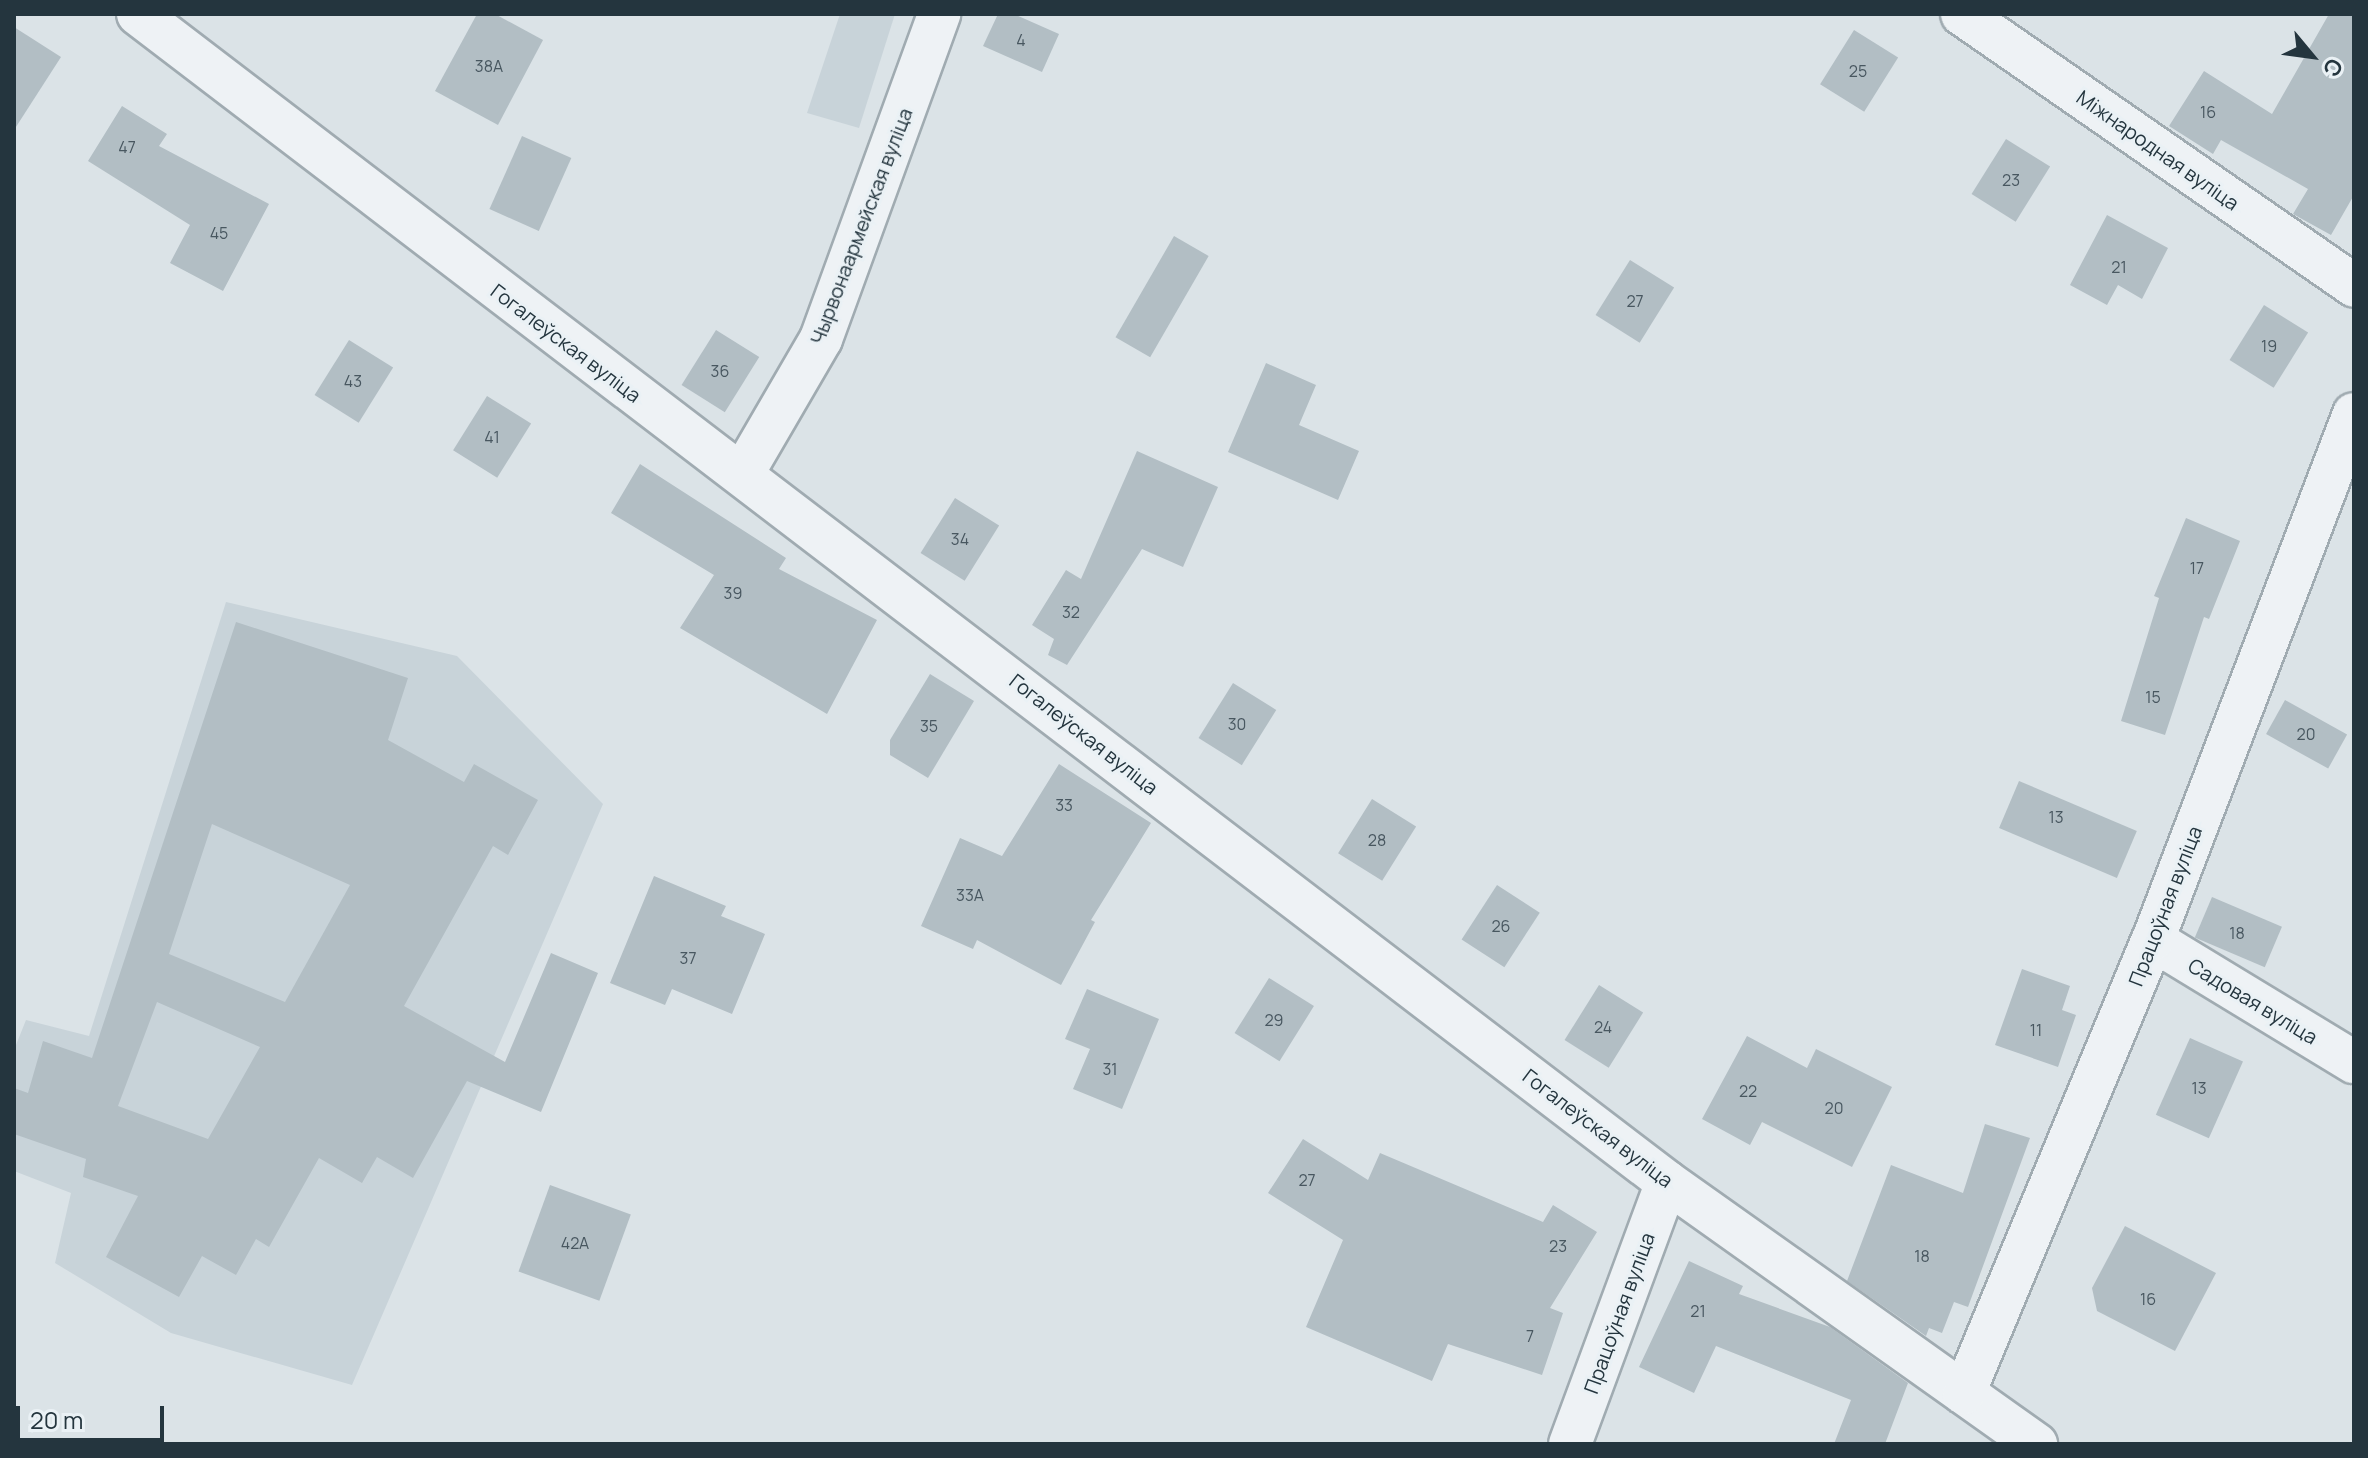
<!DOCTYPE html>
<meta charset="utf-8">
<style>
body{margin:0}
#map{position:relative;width:2368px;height:1458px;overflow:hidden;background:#dbe3e7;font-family:Manrope,sans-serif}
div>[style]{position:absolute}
.built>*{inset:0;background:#c8d3d9}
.building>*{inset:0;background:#b2bec4;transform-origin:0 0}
.roads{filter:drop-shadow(2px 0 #a0abb1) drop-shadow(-2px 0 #a0abb1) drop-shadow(0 2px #a0abb1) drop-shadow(0 -2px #a0abb1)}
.minor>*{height:42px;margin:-21px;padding:0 21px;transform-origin:21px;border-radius:21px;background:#eef2f5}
span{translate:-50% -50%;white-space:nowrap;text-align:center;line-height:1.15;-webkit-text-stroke:6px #eaf1f5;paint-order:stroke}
.number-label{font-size:16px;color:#485760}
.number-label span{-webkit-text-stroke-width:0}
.street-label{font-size:20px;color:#24353e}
.frame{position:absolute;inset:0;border:16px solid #24353e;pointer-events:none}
.north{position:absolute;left:2272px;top:16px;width:80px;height:80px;-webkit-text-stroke:6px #eaf1f5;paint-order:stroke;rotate:119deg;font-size:22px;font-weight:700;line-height:32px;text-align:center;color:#24353e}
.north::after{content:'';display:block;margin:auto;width:28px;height:36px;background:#24353e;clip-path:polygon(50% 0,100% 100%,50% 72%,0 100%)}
.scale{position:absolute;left:16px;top:1406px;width:148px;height:36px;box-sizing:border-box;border:4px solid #24353e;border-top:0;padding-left:10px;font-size:24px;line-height:28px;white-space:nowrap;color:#24353e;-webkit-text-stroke:6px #eaf1f5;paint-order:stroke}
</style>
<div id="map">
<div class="built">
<div style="clip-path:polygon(840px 14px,895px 14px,859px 128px,807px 113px)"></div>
<div style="clip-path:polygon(226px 602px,457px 656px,603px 804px,352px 1385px,171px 1333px,55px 1263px,71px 1193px,14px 1171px,14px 1050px,26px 1020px,89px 1036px)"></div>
</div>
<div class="building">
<div style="clip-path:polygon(477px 14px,495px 14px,543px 40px,498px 125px,435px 91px)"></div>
<div style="clip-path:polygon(998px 14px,1014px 14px,1059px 34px,1042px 72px,983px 46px)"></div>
<div style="clip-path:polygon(2329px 14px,2354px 14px,2354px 195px,2331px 235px,2293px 214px,2308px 189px,2221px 140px,2213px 154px,2169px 126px,2204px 71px,2272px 114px)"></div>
<div style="clip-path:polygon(14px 27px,61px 57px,14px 130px)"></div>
<div style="left:1854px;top:30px;width:52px;height:64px;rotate:32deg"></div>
<div style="clip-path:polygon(122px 106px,167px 134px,159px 146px,269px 204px,223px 291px,170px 263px,190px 225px,88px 161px)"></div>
<div style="left:522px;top:136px;width:54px;height:80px;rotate:24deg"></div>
<div style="left:2006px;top:139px;width:52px;height:65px;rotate:32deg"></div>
<div style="clip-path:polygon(2107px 215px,2168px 248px,2142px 299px,2118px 285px,2107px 305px,2070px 285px)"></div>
<div style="left:1174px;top:236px;width:40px;height:117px;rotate:30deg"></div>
<div style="left:1630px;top:260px;width:52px;height:65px;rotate:32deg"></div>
<div style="left:2264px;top:305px;width:52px;height:65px;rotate:32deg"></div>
<div style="left:716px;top:330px;width:51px;height:65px;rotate:32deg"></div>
<div style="left:349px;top:340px;width:52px;height:65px;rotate:32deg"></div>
<div style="clip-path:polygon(1266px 363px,1316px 385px,1299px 425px,1359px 451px,1338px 500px,1228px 452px)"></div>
<div style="left:487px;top:396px;width:52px;height:64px;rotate:32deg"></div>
<div style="clip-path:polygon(1137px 451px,1218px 487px,1183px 567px,1142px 549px,1067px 665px,1048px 655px,1054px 639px,1032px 625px,1066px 570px,1081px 579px)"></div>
<div style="clip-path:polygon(640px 464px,786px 558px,779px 569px,877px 620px,827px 714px,680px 628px,714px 575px,611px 513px)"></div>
<div style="left:955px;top:498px;width:52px;height:65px;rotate:32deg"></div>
<div style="clip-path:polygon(2186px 518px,2240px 541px,2209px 619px,2204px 617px,2165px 735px,2121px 721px,2159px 598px,2154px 596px)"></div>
<div style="clip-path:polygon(evenodd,236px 622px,408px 678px,388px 740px,464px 782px,474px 764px,538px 800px,508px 855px,493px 846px,404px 1006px,505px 1062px,551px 953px,598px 973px,541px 1112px,467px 1081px,413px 1178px,377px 1157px,362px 1183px,319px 1158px,269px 1247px,256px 1239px,236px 1275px,202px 1256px,179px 1297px,106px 1257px,138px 1196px,83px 1177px,86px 1159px,14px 1134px,14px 1088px,28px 1093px,43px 1041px,92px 1058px,236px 622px,212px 824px,350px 885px,285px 1002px,169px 954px,212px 824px,236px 622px,157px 1002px,260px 1047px,208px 1139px,118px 1106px,157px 1002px)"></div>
<div style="clip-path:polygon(930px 674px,974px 701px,928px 778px,890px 755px,890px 740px)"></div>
<div style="left:1233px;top:683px;width:51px;height:65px;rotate:32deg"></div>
<div style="left:2285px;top:700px;width:71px;height:39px;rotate:29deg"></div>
<div style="clip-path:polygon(1059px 764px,1151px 823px,1091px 920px,1095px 922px,1061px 985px,977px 940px,973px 949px,921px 926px,960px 838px,1002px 856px)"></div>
<div style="left:2019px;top:781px;width:128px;height:51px;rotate:23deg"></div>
<div style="left:1372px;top:799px;width:52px;height:64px;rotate:32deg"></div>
<div style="clip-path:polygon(654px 876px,726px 906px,721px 916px,765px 934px,732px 1014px,672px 989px,665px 1005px,610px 983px)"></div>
<div style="left:1497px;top:885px;width:51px;height:65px;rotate:33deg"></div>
<div style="left:2212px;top:897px;width:76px;height:44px;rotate:23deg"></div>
<div style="clip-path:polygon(2022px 969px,2070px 986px,2062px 1010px,2076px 1015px,2058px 1067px,1995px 1045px)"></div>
<div style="left:1269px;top:978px;width:53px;height:65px;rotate:32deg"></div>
<div style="left:1599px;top:985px;width:52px;height:65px;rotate:32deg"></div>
<div style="clip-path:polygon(1087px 989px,1159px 1019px,1122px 1109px,1073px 1089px,1090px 1049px,1065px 1039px)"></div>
<div style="clip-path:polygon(1747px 1036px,1807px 1068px,1816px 1049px,1892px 1087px,1852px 1167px,1762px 1122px,1750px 1145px,1702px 1119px)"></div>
<div style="left:2190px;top:1038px;width:58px;height:84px;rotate:24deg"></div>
<div style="clip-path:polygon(1985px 1124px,2030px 1138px,1968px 1307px,1954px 1302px,1942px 1333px,1929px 1328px,1926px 1336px,1847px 1281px,1891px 1165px,1963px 1193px)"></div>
<div style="clip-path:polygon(1303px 1139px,1368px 1180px,1380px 1153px,1543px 1222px,1553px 1205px,1597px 1232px,1550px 1308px,1563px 1313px,1542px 1375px,1448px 1344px,1432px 1381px,1306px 1327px,1343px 1240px,1268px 1193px)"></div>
<div style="left:550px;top:1185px;width:86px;height:92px;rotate:20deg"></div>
<div style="clip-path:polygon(2125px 1226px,2216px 1273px,2175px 1351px,2097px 1311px,2092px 1288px)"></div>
<div style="clip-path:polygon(1689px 1261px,1743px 1286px,1739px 1294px,1830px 1327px,1908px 1383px,1885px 1444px,1834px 1444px,1851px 1400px,1716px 1346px,1694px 1393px,1639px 1367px)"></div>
</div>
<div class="roads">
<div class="minor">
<div style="left:138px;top:14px;width:1924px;rotate:37.38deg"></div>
<div style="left:1667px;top:1182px;width:453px;rotate:35.4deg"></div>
<div style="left:1962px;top:14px;width:477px;rotate:34.7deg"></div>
<div style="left:743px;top:473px;width:155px;rotate:-59.8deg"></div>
<div style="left:821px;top:339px;width:346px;rotate:-70deg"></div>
<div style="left:2153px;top:940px;width:235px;rotate:31.3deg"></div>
<div style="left:1964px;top:1393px;width:491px;rotate:-67.4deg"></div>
<div style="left:2153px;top:940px;width:563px;rotate:-69.09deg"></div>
<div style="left:1570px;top:1444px;width:279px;rotate:-69.7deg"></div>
</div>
</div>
<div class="number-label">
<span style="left:1021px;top:40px">4</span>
<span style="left:489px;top:66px">38А</span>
<span style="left:1858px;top:71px">25</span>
<span style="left:2208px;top:112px">16</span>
<span style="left:127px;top:147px">47</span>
<span style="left:2011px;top:180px">23</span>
<span style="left:219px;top:233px">45</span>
<span style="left:2119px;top:267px">21</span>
<span style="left:1635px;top:301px">27</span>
<span style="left:2269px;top:346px">19</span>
<span style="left:720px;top:371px">36</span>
<span style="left:353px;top:381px">43</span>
<span style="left:492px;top:437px">41</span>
<span style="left:960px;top:539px">34</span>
<span style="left:2197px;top:568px">17</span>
<span style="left:733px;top:593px">39</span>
<span style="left:1071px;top:612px">32</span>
<span style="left:2153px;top:697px">15</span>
<span style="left:1237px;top:724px">30</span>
<span style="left:929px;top:726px">35</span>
<span style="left:2306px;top:734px">20</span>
<span style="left:1064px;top:805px">33</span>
<span style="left:2056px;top:817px">13</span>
<span style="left:1377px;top:840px">28</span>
<span style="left:970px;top:895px">33А</span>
<span style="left:1501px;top:926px">26</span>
<span style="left:2237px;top:933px">18</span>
<span style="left:688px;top:958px">37</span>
<span style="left:1274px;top:1020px">29</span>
<span style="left:1603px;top:1027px">24</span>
<span style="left:2036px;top:1030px">11</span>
<span style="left:1110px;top:1069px">31</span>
<span style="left:2199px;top:1088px">13</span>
<span style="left:1748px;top:1091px">22</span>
<span style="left:1834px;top:1108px">20</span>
<span style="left:1307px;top:1180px">27</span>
<span style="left:575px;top:1243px">42А</span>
<span style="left:1558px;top:1246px">23</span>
<span style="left:1922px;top:1256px">18</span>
<span style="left:2148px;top:1299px">16</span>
<span style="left:1698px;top:1311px">21</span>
<span style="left:1530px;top:1336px">7</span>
</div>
<div class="street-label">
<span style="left:2158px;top:150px;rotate:35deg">Міжнародная вуліца</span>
<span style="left:861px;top:226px;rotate:-69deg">Чырвонаармейская вуліца</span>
<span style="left:566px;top:343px;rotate:37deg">Гогалеўская вуліца</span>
<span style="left:1084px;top:734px;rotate:38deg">Гогалеўская вуліца</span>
<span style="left:2165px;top:906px;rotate:-69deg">Працоўная вуліца</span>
<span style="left:2253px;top:1001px;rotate:31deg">Садовая вуліца</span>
<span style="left:1598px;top:1128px;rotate:37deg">Гогалеўская вуліца</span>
<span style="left:1619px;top:1313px;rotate:-70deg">Працоўная вуліца</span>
</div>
<div class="frame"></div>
<div class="north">С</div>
<div class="scale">20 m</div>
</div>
